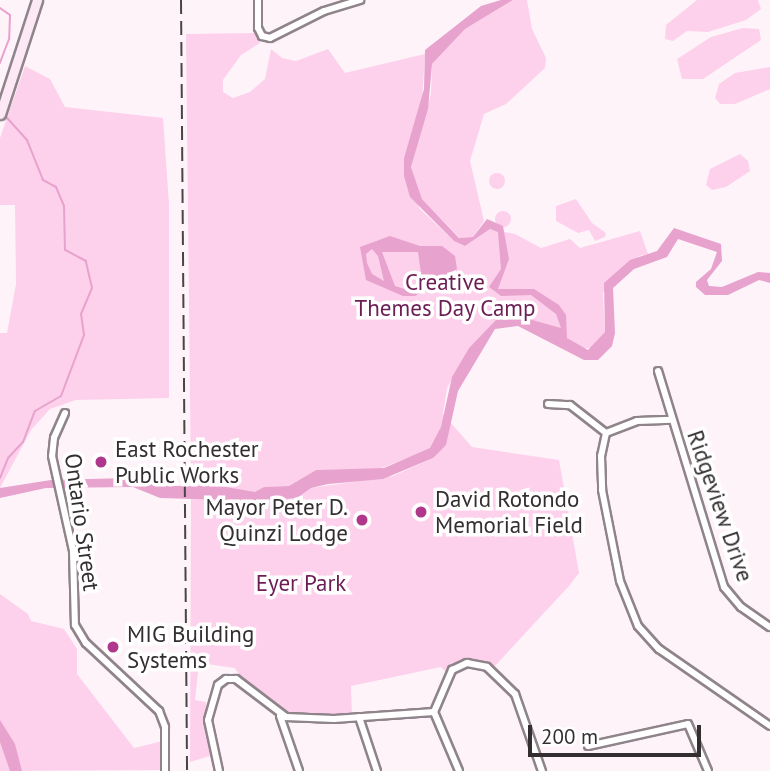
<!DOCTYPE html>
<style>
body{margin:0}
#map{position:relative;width:770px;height:771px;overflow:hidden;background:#fff3fa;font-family:"PT Sans",sans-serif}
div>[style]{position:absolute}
.green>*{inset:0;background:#fdd1eb}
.round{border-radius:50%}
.water>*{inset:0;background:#e7a2cd}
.stream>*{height:2px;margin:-1px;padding:0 1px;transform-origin:1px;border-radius:1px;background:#e7a2cd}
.roads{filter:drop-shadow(2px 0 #8f848a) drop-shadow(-2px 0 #8f848a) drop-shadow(0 2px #8f848a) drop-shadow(0 -2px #8f848a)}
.minor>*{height:6px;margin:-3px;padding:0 3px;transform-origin:3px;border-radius:3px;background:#fff}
.secondary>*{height:9px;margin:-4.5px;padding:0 4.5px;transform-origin:4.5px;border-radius:4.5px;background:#fde8f5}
.rail>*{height:2px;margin-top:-1px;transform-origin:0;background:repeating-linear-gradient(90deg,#494446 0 14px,transparent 0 21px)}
.dots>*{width:19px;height:19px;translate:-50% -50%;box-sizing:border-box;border:4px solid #fff;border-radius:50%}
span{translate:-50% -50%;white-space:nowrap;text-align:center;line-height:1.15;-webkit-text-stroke:7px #fff;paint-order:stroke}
.park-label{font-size:23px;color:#6b1d54}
.poi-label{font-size:23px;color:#332f31}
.left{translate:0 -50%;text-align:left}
.right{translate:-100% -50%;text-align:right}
.street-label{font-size:23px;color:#332f31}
.scale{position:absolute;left:528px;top:725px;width:173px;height:32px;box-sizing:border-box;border:4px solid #332f31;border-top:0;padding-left:9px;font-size:21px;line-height:24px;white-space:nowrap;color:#332f31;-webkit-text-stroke:5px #fff;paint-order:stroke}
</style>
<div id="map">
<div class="green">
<div style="clip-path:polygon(513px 0,527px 0,532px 29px,546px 58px,545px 68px,506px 104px,484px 114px,470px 161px,484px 221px,473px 237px,460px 238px,422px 199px,411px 167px,431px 94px,432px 64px,465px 29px)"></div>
<div style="clip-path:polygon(697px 0,758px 0,761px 9px,746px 20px,708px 32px,687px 31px,673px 41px,665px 39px,666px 25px)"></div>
<div style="clip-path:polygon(743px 28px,759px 29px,761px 40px,703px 79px,682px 79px,677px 59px,711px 37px)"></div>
<div style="clip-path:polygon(255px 33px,260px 43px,241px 55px,223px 80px,223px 92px,233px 98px,250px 92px,265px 79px,271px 49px,282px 58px,296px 61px,328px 49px,345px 73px,425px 54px,422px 101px,404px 158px,407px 185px,420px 209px,454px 241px,465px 246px,490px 229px,515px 234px,541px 248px,570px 239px,580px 248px,640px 231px,648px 254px,639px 256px,603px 293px,605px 332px,593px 348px,582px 348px,548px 326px,506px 317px,496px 321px,469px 348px,447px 388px,443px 414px,472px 447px,559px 460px,579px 573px,569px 586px,493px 668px,466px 659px,446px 672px,441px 667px,351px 686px,352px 716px,290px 714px,242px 680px,235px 668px,199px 663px,195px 700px,206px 702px,210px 756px,190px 762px,191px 497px,262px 501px,297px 498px,311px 488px,393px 476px,433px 458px,425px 451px,379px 469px,316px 470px,289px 486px,264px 487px,255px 493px,191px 486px,186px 34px)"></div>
<div style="clip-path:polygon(25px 66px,50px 79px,65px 107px,163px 118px,169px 204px,169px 398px,76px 400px,50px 409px,31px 430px,0 488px,0 333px,7px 333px,16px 284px,15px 205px,0 205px,0 138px)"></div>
<div style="clip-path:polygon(770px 67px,770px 89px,735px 104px,720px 104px,715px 98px,719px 84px,735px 73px)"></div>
<div style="clip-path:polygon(740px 154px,748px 161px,750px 171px,726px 187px,712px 190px,706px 185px,710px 169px)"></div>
<div class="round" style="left:489px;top:173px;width:16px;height:16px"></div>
<div style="clip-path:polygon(576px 199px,592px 223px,606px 233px,605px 237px,595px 241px,589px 230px,578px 233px,556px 221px,556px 206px)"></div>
<div class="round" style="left:495px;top:211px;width:16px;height:16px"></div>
<div style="clip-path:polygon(0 594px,28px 614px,31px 621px,64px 629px,77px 649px,77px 674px,134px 748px,163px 741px,161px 770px,0 771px)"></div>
</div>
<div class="water">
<div style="clip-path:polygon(501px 0,513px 0,465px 29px,432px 64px,428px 109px,411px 167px,422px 199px,459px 238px,473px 237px,487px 219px,503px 226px,509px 259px,498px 289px,534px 289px,559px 305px,566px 315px,567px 338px,588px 350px,605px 332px,604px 283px,630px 260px,657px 251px,674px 228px,721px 244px,722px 261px,707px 280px,709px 286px,722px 287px,758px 272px,770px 273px,770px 283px,759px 280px,728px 295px,705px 295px,696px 287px,696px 282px,711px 269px,717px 252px,678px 239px,667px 257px,634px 269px,613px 288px,615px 333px,612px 346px,598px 360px,584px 360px,518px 326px,495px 329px,458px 391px,446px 445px,433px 458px,383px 479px,328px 484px,311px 488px,297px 498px,262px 501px,160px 498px,133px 487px,46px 488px,0 498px,0 488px,51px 480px,127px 478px,160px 486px,220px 486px,255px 492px,264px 487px,289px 486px,316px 470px,384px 468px,430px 448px,441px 427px,452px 377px,469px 348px,496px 320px,518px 316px,561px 328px,556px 314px,531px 295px,501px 296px,489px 287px,501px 269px,498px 232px,490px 229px,465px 246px,454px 241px,410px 197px,404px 176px,404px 158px,424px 89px,425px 50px,481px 6px)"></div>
<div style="clip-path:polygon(evenodd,390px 236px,420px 246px,442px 246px,455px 256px,457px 269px,415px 296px,403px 296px,366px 280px,360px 247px,390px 236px,372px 249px,378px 256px,384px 281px,372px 274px,367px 263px,366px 254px,372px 249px,390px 236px,382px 252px,418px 252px,423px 287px,414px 292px,395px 286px,382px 252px)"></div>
<div style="clip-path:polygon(0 720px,15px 744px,22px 771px,10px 771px,0 742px)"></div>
</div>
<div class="stream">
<div style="left:0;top:8px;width:12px;rotate:35deg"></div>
<div style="left:10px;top:15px;width:24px;rotate:92deg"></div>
<div style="left:9px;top:39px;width:26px;rotate:111deg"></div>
<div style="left:0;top:478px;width:22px;rotate:-68deg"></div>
<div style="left:8px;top:458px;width:22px;rotate:-47deg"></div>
<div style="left:23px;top:442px;width:33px;rotate:-69deg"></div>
<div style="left:35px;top:411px;width:30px;rotate:-30deg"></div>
<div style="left:61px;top:396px;width:65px;rotate:-69.3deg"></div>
<div style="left:84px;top:335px;width:21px;rotate:-98deg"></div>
<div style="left:81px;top:314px;width:28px;rotate:-67deg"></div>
<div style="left:92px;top:288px;width:28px;rotate:-103deg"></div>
<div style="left:86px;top:261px;width:24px;rotate:-152deg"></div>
<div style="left:65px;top:250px;width:44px;rotate:-91.3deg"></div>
<div style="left:64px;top:206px;width:21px;rotate:-113deg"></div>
<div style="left:56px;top:187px;width:15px;rotate:-152deg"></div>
<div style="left:43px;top:180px;width:43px;rotate:-111.8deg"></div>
<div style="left:27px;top:140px;width:31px;rotate:-132deg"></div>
</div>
<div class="roads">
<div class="minor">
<div style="left:258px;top:0;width:28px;rotate:90deg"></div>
<div style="left:258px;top:28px;width:9px;rotate:63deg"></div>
<div style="left:262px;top:36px;width:8px;rotate:14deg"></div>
<div style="left:270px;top:38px;width:60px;rotate:-26.6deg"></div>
<div style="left:324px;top:11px;width:38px;rotate:-17deg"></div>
<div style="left:658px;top:371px;width:226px;rotate:73deg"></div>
<div style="left:724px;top:587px;width:26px;rotate:50deg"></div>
<div style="left:741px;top:607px;width:35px;rotate:35deg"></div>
<div style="left:548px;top:404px;width:22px;rotate:3deg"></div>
<div style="left:570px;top:405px;width:46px;rotate:37.9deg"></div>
<div style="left:65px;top:413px;width:27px;rotate:114deg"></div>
<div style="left:54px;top:438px;width:18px;rotate:96deg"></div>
<div style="left:52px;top:456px;width:97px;rotate:77.5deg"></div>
<div style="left:73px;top:551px;width:74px;rotate:88.5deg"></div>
<div style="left:75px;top:625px;width:21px;rotate:59deg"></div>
<div style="left:86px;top:643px;width:100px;rotate:43deg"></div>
<div style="left:159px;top:711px;width:17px;rotate:69deg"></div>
<div style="left:165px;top:727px;width:44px;rotate:90deg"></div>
<div style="left:606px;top:433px;width:24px;rotate:102deg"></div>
<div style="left:601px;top:456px;width:34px;rotate:88deg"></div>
<div style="left:602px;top:490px;width:93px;rotate:78.8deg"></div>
<div style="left:620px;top:581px;width:48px;rotate:68.2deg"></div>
<div style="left:638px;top:626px;width:31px;rotate:48deg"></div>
<div style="left:659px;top:649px;width:135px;rotate:34.7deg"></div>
<div style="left:606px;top:433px;width:33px;rotate:-21deg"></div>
<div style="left:637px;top:421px;width:35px;rotate:-2deg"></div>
<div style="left:434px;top:712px;width:46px;rotate:-66.8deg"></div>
<div style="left:452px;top:670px;width:17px;rotate:-25deg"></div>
<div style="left:467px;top:663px;width:20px;rotate:11deg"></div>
<div style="left:487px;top:667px;width:39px;rotate:44deg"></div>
<div style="left:515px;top:694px;width:82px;rotate:70.7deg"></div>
<div style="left:434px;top:712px;width:64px;rotate:67deg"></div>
<div style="left:280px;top:716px;width:58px;rotate:70.9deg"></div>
<div style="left:359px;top:717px;width:57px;rotate:71.6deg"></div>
<div style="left:588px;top:746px;width:102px;rotate:-12.4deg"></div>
<div style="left:688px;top:724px;width:51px;rotate:66.9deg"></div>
<div style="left:219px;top:771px;width:52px;rotate:-102.2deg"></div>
<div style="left:208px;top:720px;width:36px;rotate:-74deg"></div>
<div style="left:218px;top:685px;width:10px;rotate:-37deg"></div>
<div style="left:226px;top:679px;width:10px"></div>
<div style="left:236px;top:679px;width:63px;rotate:37.2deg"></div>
<div style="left:286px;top:717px;width:48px;rotate:2.4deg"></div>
<div style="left:334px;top:719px;width:100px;rotate:-4deg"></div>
</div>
<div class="secondary">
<div style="left:0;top:114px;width:120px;rotate:-72deg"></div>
</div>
</div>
<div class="rail">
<div style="left:181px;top:0;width:771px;rotate:89.55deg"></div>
</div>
<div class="dots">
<div style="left:101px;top:462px;background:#af378c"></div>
<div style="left:421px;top:512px;background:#af378c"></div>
<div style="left:362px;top:520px;background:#af378c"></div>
<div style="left:113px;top:647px;background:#af378c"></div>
</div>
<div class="park-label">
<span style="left:445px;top:295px">Creative<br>Themes Day Camp</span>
<span style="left:301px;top:583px">Eyer Park</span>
</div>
<div class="poi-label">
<span class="left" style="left:115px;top:462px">East Rochester<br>Public Works</span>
<span class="left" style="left:435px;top:512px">David Rotondo<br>Memorial Field</span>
<span class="right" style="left:348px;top:520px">Mayor Peter D.<br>Quinzi Lodge</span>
<span class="left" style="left:127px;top:647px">MIG Building<br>Systems</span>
</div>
<div class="street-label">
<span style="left:720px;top:506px;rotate:71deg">Ridgeview Drive</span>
<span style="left:82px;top:522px;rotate:82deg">Ontario Street</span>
</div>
<div class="scale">200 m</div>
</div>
